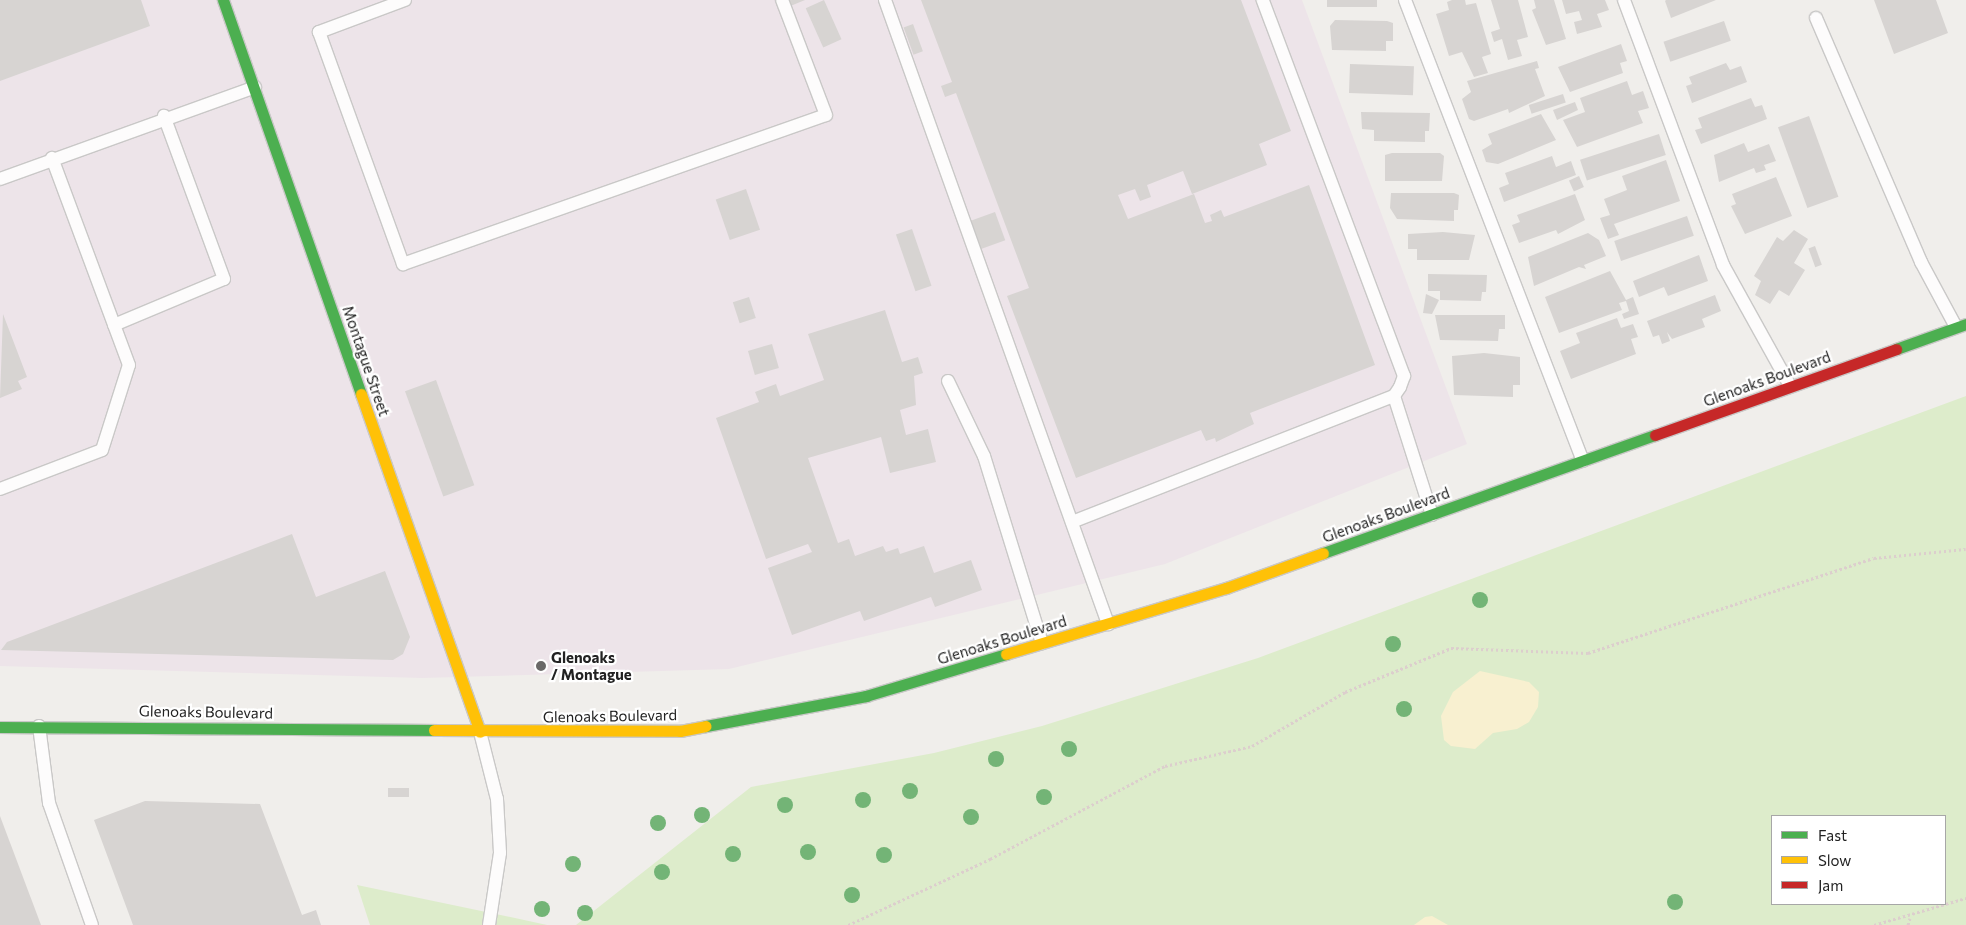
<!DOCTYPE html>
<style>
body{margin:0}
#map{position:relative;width:1966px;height:925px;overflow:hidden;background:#f0eeeb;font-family:Commissioner,sans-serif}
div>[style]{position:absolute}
.industrial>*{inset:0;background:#ede4e9}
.grass>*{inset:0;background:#ddeccb}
.sand>*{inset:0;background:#f8f0d0}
.building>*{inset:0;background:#d7d4d2;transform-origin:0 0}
.path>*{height:3px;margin-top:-1.5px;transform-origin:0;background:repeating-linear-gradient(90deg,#dccecd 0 2.5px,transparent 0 5px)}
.roads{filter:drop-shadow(1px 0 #c9c8c7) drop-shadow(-1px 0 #c9c8c7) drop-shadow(0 1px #c9c8c7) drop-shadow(0 -1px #c9c8c7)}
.lane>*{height:12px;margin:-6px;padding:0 6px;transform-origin:6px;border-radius:6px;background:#fdfcfc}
.fast>*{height:11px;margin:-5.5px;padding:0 5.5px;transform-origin:5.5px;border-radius:5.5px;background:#4caf50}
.slow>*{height:11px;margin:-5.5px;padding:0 5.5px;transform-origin:5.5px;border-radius:5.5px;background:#ffc107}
.jam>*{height:11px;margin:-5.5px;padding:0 5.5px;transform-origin:5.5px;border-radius:5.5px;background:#c62828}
.trees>*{width:16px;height:16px;margin:-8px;border-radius:50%;background:#73b476}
.dots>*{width:14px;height:14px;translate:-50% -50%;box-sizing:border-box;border:2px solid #fff;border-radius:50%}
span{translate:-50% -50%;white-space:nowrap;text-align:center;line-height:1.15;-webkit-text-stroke:4.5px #fff;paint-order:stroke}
.street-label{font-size:15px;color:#222}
.poi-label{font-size:15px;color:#222;font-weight:700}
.left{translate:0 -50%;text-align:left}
.legend{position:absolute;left:1771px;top:815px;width:175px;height:90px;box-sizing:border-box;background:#fff;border:1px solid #a7a7a7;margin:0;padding:6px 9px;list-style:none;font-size:15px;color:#222}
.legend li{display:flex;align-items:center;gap:10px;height:25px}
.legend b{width:25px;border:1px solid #a7a7a7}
</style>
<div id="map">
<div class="industrial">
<div style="clip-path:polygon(0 0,1302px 0,1467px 444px,1165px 564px,729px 669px,422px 678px,0 666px)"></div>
</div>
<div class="grass">
<div style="clip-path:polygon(evenodd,1966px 396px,1966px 925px,576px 925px,751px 787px,934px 753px,1042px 726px,1258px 658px,1966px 396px,1772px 816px,1945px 816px,1945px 904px,1772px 904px,1772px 816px)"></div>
<div style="clip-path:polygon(357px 885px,515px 918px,547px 925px,370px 925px)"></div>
</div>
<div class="sand">
<div style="clip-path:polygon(1480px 671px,1529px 682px,1539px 692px,1538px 707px,1529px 722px,1517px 729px,1493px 733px,1475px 749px,1451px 746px,1444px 740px,1441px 716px,1453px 692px)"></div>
<div style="clip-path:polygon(1432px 916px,1448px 925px,1414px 925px,1425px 917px)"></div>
</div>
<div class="building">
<div style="clip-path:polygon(0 0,141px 0,150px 26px,0 81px)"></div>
<div style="clip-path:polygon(785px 0,805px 0,788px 7px)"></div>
<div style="left:824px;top:0;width:43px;height:20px;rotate:66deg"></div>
<div style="clip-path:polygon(921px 0,1241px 0,1291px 131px,1259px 144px,1267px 165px,1192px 194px,1183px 171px,1147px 185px,1151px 197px,1140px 201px,1135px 189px,1118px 195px,1128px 219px,1194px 194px,1205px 223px,1212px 221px,1210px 215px,1221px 210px,1224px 217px,1309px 185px,1375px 365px,1250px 413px,1254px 424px,1216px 442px,1215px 438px,1206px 441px,1201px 430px,1076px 478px,1007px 296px,1029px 288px,956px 93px,945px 97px,941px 86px,952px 82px)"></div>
<div style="left:1327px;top:0;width:50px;height:7px"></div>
<div style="clip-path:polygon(1452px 0,1465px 0,1466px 5px,1476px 3px,1491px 54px,1482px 57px,1488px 73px,1474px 77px,1462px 52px,1449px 56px,1436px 14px,1449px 10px,1447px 2px)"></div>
<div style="clip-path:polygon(1491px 0,1518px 0,1528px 37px,1517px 40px,1522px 56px,1508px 60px,1502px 39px,1494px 42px,1491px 32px,1500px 29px)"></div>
<div style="clip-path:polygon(1534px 0,1554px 0,1566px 39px,1546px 45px,1532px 10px,1536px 8px)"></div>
<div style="clip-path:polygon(1562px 0,1605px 0,1609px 10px,1597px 14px,1602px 27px,1577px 34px,1574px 22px,1582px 20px,1579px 11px,1566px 14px)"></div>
<div style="clip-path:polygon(1716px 0,1671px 18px,1665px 1px,1666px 0)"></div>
<div style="clip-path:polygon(1874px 0,1936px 0,1948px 33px,1894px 54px)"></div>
<div style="clip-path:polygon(1335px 20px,1387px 21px,1393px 23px,1393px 41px,1386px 41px,1386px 51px,1332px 50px,1330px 26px)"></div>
<div style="left:1724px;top:21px;width:21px;height:64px;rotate:71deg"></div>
<div style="left:913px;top:24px;width:29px;height:10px;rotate:70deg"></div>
<div style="clip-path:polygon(1621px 44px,1627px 61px,1620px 63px,1623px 73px,1570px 92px,1558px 67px)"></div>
<div style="clip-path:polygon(1537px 61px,1539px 68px,1535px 69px,1545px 96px,1509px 113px,1508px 109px,1474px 121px,1469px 119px,1462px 99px,1471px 92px,1467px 81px)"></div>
<div style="clip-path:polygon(1726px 63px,1730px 70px,1741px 66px,1747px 82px,1692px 103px,1686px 86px,1692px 84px,1689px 77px)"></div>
<div style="left:1350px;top:64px;width:64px;height:29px;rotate:2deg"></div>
<div style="clip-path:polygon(1627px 81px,1632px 95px,1643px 91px,1649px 108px,1638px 111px,1643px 123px,1577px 147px,1563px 120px,1585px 112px,1580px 98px)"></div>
<div style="left:1563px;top:94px;width:9px;height:36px;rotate:72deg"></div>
<div style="clip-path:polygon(1751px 98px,1755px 107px,1762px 105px,1767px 119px,1701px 144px,1695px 130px,1702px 128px,1698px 118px)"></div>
<div style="clip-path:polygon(1575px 102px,1578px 110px,1557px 120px,1553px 110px)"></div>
<div style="clip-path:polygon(1361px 112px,1430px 113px,1429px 131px,1425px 131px,1425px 142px,1374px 141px,1374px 130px,1362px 129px)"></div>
<div style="clip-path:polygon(1541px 114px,1556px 140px,1498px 164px,1486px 162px,1482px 150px,1492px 144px,1488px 134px)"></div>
<div style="left:1809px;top:116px;width:86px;height:33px;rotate:70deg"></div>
<div style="left:1659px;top:134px;width:22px;height:83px;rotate:72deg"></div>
<div style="clip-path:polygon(1744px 143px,1748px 152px,1769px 144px,1776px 161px,1764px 165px,1766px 170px,1756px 173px,1754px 168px,1719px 182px,1714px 155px)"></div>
<div style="clip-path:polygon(1392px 153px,1440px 153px,1444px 156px,1442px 181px,1385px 181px,1385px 155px)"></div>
<div style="clip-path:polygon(1552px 156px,1556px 167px,1571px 161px,1576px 175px,1504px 202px,1499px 188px,1509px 184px,1505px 173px)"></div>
<div style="clip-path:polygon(1666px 160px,1680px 201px,1614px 224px,1619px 235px,1608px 239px,1600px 218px,1610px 215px,1604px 199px,1627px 190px,1622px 176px)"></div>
<div style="left:1579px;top:176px;width:12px;height:11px;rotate:66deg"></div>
<div style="clip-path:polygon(1776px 177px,1792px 216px,1745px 234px,1731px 206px,1736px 204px,1732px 194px)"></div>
<div style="left:746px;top:189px;width:43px;height:32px;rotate:71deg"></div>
<div style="clip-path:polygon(1391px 193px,1454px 193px,1459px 195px,1458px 210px,1454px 210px,1454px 221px,1397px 219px,1390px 208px)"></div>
<div style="clip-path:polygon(1575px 194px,1585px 220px,1558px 234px,1556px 230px,1519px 243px,1512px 225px,1520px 222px,1517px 215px)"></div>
<div style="left:995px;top:212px;width:30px;height:28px;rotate:70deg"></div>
<div style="left:1687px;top:216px;width:21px;height:77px;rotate:71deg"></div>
<div style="left:912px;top:229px;width:60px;height:17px;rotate:71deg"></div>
<div style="clip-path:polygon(1794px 230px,1808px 239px,1794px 263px,1805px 270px,1789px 296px,1779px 290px,1770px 304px,1755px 295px,1761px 281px,1754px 276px,1777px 237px,1783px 241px)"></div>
<div style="clip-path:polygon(1443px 232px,1475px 235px,1469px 260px,1417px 260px,1417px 249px,1408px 249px,1408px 234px)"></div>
<div style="clip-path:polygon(1588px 233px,1599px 240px,1606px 256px,1584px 265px,1586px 269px,1579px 267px,1534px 286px,1528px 257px)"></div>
<div style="left:1815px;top:246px;width:20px;height:7px;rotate:70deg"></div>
<div style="clip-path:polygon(1699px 255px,1708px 281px,1668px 296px,1664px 287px,1639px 297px,1633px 281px)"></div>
<div style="clip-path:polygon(1610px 271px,1626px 300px,1633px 297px,1639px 314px,1624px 319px,1622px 314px,1629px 311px,1626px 301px,1619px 303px,1622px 310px,1559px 333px,1545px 297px)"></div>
<div style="clip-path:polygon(1428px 274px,1487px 275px,1486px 292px,1482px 292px,1481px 301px,1440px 300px,1440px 291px,1428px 291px)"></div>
<div style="clip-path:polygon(1426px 294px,1439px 300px,1432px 314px,1423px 313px)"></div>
<div style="clip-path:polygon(1715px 295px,1721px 311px,1702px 319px,1705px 327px,1672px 339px,1667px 332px,1670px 341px,1662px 344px,1659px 335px,1653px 337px,1647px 321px)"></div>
<div style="left:749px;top:297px;width:22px;height:17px;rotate:72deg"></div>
<div style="clip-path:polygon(885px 310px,902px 362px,918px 357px,923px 373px,914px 376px,916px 405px,900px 410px,906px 435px,928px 429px,936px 462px,890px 473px,881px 437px,808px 458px,838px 543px,849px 539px,855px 556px,883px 546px,886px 552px,898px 548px,900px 554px,924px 546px,934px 573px,971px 560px,982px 590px,935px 607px,931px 597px,864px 621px,860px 611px,792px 635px,768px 568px,812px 552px,808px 544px,766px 559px,716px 418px,759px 402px,755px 392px,776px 384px,780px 396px,824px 380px,808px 334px)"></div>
<div style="clip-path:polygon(3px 314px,27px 377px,18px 381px,22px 389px,0 398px)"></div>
<div style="clip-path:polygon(1435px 315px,1505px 315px,1505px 329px,1499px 329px,1498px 341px,1440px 340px)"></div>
<div style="clip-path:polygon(1617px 318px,1621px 328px,1633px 324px,1638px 337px,1631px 339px,1636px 354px,1571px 379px,1560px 351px,1580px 343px,1576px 333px)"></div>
<div style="left:772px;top:344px;width:25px;height:25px;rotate:74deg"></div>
<div style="clip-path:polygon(1484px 353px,1520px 357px,1520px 385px,1513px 385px,1513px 397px,1454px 395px,1452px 356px)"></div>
<div style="left:436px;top:380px;width:112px;height:33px;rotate:70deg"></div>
<div style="clip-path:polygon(292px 534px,316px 597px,385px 571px,410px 637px,403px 654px,393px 660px,1px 650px,7px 642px)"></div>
<div style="left:388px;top:788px;width:21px;height:9px"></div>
<div style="clip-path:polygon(145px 801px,260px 804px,302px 915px,316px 910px,321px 925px,133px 925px,94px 820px)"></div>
<div style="clip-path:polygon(0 816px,41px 925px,0 925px)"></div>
</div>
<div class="path">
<div style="left:848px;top:925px;width:157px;rotate:-24.9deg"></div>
<div style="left:990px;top:859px;width:198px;rotate:-28deg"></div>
<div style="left:1165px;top:766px;width:89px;rotate:-12.9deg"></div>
<div style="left:1252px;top:746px;width:108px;rotate:-30.1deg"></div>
<div style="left:1345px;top:692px;width:115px;rotate:-22.5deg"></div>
<div style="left:1451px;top:648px;width:137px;rotate:2.1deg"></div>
<div style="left:1588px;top:653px;width:301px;rotate:-18.4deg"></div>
<div style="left:1874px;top:558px;width:92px;rotate:-5.6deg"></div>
<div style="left:1874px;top:925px;width:96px;rotate:-16.4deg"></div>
<div style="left:1908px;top:925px;width:7px;rotate:-74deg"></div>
</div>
<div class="roads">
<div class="lane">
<div style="left:405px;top:0;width:92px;rotate:159.6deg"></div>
<div style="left:319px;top:32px;width:247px;rotate:70.1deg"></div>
<div style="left:403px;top:264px;width:448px;rotate:-19.4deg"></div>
<div style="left:826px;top:115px;width:123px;rotate:-110.9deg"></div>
<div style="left:885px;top:0;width:663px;rotate:70.33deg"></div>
<div style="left:1405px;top:0;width:494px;rotate:68.9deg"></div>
<div style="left:1624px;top:0;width:283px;rotate:69.5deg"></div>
<div style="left:1723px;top:265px;width:138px;rotate:61deg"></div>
<div style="left:1816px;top:18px;width:266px;rotate:66.7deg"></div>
<div style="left:1921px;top:262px;width:74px;rotate:61.7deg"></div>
<div style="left:0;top:179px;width:271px;rotate:-19.8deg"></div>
<div style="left:114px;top:325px;width:119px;rotate:-22.7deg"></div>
<div style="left:224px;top:279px;width:174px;rotate:-110.2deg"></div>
<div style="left:948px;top:381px;width:83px;rotate:64.4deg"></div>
<div style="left:984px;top:456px;width:196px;rotate:72.8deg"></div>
<div style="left:1394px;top:396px;width:125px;rotate:72.3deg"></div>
<div style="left:0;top:489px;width:109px;rotate:-20.9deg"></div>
<div style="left:102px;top:450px;width:89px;rotate:-72.4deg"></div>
<div style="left:129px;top:365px;width:221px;rotate:-110.4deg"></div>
<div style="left:1072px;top:522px;width:346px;rotate:-21.4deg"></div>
<div style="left:1394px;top:396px;width:11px;rotate:-56deg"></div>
<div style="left:1400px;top:387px;width:12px;rotate:-70deg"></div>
<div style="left:1404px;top:376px;width:402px;rotate:-110.6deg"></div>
<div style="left:39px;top:726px;width:78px;rotate:82.6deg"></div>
<div style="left:49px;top:803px;width:129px;rotate:70.6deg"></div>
<div style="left:480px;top:732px;width:69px;rotate:75.8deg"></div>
<div style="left:497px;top:799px;width:54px;rotate:86.8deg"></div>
<div style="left:500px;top:853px;width:73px;rotate:98.7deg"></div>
</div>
<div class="fast">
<div style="left:223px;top:0;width:417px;rotate:70.7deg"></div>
<div style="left:1896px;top:349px;width:74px;rotate:-19.7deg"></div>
<div style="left:1323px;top:553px;width:352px;rotate:-19.6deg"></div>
<div style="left:706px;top:726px;width:163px;rotate:-10.6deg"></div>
<div style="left:866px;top:696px;width:146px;rotate:-16.7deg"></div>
<div style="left:0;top:727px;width:434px;rotate:0.4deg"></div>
</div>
<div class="slow">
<div style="left:361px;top:394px;width:358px;rotate:70.6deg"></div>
<div style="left:1006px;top:654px;width:230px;rotate:-16.7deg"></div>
<div style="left:1226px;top:588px;width:103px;rotate:-19.8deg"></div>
<div style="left:434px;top:730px;width:246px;rotate:0.2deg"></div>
<div style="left:680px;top:731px;width:26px;rotate:-11deg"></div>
</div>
<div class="jam">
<div style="left:1655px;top:435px;width:256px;rotate:-19.6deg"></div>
</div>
</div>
<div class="trees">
<div style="left:1480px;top:600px"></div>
<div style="left:1393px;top:644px"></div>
<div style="left:1404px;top:709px"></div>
<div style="left:1069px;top:749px"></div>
<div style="left:996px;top:759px"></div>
<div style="left:910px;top:791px"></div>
<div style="left:1044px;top:797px"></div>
<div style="left:863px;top:800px"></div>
<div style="left:785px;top:805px"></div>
<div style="left:702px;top:815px"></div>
<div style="left:971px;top:817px"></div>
<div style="left:658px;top:823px"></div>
<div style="left:808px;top:852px"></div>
<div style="left:733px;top:854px"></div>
<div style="left:884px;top:855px"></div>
<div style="left:573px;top:864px"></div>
<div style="left:662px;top:872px"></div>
<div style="left:852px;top:895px"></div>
<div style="left:1675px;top:902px"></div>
<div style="left:542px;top:909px"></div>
<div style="left:585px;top:913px"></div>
</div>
<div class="dots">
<div style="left:541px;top:666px;background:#6a6968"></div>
</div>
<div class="street-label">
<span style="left:366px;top:361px;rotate:71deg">Montague Street</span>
<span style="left:1767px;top:379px;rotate:-20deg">Glenoaks Boulevard</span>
<span style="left:1386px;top:515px;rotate:-20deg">Glenoaks Boulevard</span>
<span style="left:1002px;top:640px;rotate:-17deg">Glenoaks Boulevard</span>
<span style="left:206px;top:712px;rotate:1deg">Glenoaks Boulevard</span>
<span style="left:610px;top:716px;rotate:-1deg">Glenoaks Boulevard</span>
</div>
<div class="poi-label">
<span class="left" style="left:551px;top:666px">Glenoaks<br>/ Montague</span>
</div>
<ul class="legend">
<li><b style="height:6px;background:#4caf50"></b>Fast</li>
<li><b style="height:6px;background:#ffc107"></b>Slow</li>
<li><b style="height:6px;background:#c62828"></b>Jam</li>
</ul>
</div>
